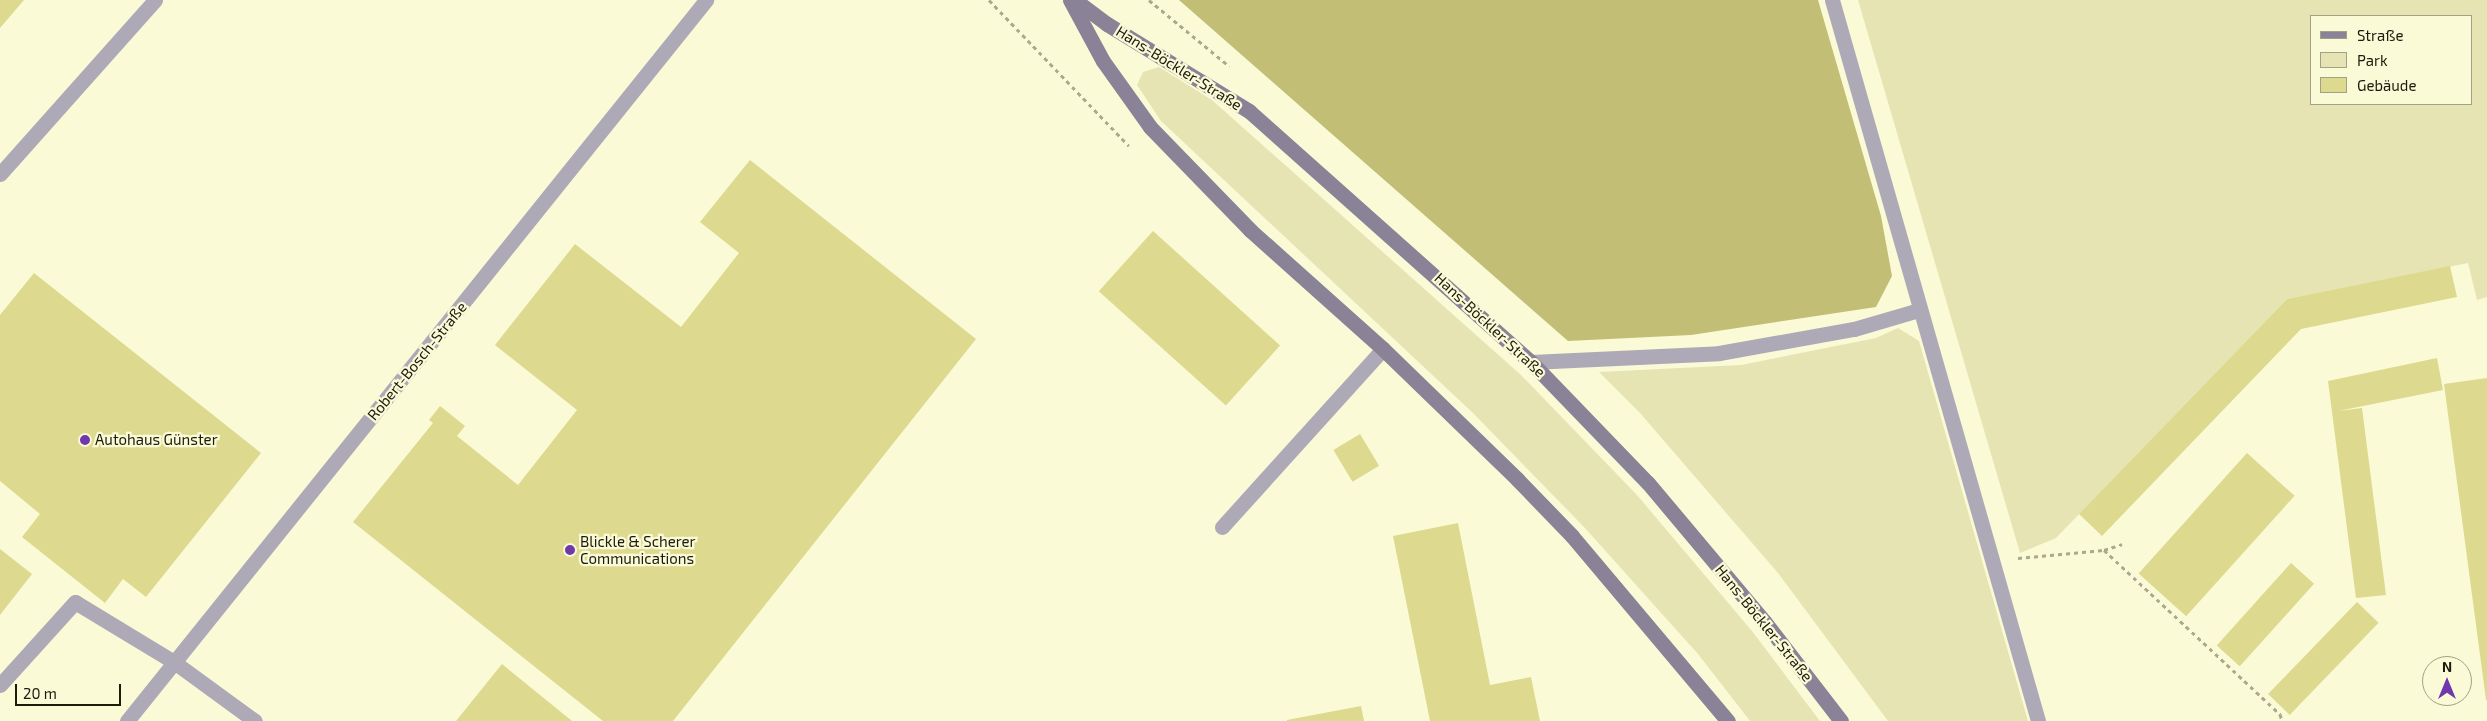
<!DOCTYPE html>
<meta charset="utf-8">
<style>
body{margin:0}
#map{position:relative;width:2487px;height:721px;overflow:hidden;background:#fbfad7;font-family:"Exo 2",sans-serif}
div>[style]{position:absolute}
.green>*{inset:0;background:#e7e4b3}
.forest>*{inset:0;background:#c2be75}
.building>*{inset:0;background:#ddd98f;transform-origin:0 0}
.path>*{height:3px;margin-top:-1.5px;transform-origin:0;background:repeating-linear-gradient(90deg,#aaa98e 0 4px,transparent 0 8px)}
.service>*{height:15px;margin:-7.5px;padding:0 7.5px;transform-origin:7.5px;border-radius:7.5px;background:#aea9b6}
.minor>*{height:15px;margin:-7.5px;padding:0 7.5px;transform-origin:7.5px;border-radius:7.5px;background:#aea9b6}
.secondary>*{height:15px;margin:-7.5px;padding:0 7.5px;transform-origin:7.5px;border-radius:7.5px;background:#8a8296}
.dots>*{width:14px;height:14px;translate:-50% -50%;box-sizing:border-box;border:2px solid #fbfad7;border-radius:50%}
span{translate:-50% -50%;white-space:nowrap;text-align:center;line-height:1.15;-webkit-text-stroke:4.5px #fbfad7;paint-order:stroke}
.street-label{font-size:15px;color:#1b1b0e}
.poi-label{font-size:15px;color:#1b1b0e}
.left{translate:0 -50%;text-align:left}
.legend{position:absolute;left:2310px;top:15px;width:162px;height:90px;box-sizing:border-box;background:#fbfad7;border:1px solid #a1a187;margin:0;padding:6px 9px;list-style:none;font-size:15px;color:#1b1b0e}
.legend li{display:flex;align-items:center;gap:10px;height:25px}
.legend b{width:25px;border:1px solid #a1a187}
.north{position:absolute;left:2422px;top:656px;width:50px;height:50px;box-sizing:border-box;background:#fbfad7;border:1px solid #a1a187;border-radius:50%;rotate:0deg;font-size:14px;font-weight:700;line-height:20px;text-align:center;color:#1b1b0e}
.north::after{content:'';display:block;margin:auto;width:18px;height:22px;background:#7137ad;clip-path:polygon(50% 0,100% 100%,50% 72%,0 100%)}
.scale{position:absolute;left:15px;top:684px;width:106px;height:22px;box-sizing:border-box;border:2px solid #1b1b0e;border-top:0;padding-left:6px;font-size:15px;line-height:18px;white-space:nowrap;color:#1b1b0e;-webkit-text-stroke:4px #fbfad7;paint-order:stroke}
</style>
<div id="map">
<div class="green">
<div style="clip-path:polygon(evenodd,1858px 0,2487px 0,2487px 297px,2477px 300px,2468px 263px,2287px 299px,2056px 538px,2020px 553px,1858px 0,2311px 16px,2471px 16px,2471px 104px,2311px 104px,2311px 16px)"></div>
<div style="clip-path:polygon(1159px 67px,1212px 100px,1521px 375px,1637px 495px,1752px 631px,1820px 721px,1750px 721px,1698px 654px,1584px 527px,1473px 413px,1161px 121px,1137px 85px,1143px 72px)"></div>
<div style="clip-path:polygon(1898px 328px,1919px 341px,2028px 721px,1888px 721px,1778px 573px,1640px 413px,1599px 372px,1741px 365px,1876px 338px)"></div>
</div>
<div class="forest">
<div style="clip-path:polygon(1179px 0,1818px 0,1881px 216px,1892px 276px,1876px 307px,1691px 335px,1568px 341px)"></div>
</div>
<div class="building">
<div style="clip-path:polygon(0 0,24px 0,0 28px)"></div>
<div style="clip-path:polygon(750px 160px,976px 339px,673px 721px,603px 721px,353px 522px,433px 423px,429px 420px,440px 406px,465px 426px,457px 436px,518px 485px,577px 410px,495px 345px,575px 244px,681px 327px,739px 253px,700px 222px)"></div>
<div style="left:1153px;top:231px;width:171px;height:81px;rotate:42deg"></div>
<div style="clip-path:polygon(2450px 266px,2457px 297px,2301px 329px,2102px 536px,2079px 514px,2287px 299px)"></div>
<div style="clip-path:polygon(34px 273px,261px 453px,146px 597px,123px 579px,105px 603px,22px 537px,40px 514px,0 481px,0 315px)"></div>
<div style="clip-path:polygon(2437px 358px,2443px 390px,2338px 411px,2362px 408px,2386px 595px,2356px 598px,2328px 381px)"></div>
<div style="clip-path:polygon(2487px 378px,2487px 700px,2486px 700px,2444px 384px)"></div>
<div style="left:1360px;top:434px;width:37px;height:31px;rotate:59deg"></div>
<div style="left:2247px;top:453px;width:64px;height:162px;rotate:42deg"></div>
<div style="clip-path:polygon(1458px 523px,1490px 685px,1531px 677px,1540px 721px,1430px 721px,1393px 536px)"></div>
<div style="clip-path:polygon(0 549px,32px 574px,0 615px)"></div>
<div style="left:2291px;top:563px;width:31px;height:111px;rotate:42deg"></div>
<div style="left:2357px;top:602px;width:30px;height:128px;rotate:44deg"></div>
<div style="clip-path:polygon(502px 664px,572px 721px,456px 721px)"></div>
<div style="clip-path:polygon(1361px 706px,1364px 721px,1287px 721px,1287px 720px)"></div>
</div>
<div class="path">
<div style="left:989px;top:0;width:202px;rotate:46.2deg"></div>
<div style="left:1149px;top:0;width:104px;rotate:39.5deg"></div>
<div style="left:2104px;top:550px;width:19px;rotate:-18deg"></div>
<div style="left:2018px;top:558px;width:86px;rotate:-5.3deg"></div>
<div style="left:2104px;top:550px;width:241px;rotate:43deg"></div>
<div style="left:2280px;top:714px;width:7px;rotate:74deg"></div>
</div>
<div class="service">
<div style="left:1832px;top:0;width:750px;rotate:74.05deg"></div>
<div style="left:0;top:174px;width:233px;rotate:-48.3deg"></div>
<div style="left:1531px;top:362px;width:188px;rotate:-2.7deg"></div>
<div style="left:1719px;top:353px;width:137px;rotate:-10.1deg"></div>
<div style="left:1854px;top:329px;width:68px;rotate:-16.3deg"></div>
<div style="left:1222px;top:527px;width:240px;rotate:-47.9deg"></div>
<div style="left:0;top:685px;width:112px;rotate:-47.9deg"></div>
<div style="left:75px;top:602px;width:116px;rotate:31.2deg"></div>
<div style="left:174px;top:662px;width:100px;rotate:36.1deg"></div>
</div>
<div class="minor">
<div style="left:127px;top:721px;width:925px;rotate:-51.23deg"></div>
</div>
<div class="secondary">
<div style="left:1070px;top:0;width:69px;rotate:61.6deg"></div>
<div style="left:1103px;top:61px;width:81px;rotate:54.5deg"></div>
<div style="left:1150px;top:127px;width:144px;rotate:45.8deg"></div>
<div style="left:1250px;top:230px;width:178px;rotate:41.8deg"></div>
<div style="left:1383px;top:349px;width:187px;rotate:44.1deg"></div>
<div style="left:1517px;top:479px;width:79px;rotate:46deg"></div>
<div style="left:1572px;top:536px;width:242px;rotate:49.9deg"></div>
<div style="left:1075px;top:0;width:40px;rotate:37deg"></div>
<div style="left:1107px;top:24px;width:167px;rotate:31.5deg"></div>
<div style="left:1249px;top:111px;width:378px;rotate:41.7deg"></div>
<div style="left:1531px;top:362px;width:168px;rotate:46deg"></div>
<div style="left:1648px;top:483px;width:180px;rotate:50deg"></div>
<div style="left:1764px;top:621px;width:126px;rotate:52.4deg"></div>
</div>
<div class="dots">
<div style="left:85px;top:440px;background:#7137ad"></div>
<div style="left:570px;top:550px;background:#7137ad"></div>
</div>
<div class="street-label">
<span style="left:1179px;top:68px;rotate:32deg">Hans-Böckler-Straße</span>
<span style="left:1490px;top:325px;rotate:43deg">Hans-Böckler-Straße</span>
<span style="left:417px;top:361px;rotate:-51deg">Robert-Bosch-Straße</span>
<span style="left:1764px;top:623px;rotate:51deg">Hans-Böckler-Straße</span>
</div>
<div class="poi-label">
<span class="left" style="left:95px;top:440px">Autohaus Günster</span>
<span class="left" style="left:580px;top:550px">Blickle &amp; Scherer<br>Communications</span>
</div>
<ul class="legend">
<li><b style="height:6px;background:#8a8296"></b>Straße</li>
<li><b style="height:14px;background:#e7e4b3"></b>Park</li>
<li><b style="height:14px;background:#ddd98f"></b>Gebäude</li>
</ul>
<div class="north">N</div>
<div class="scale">20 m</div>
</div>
